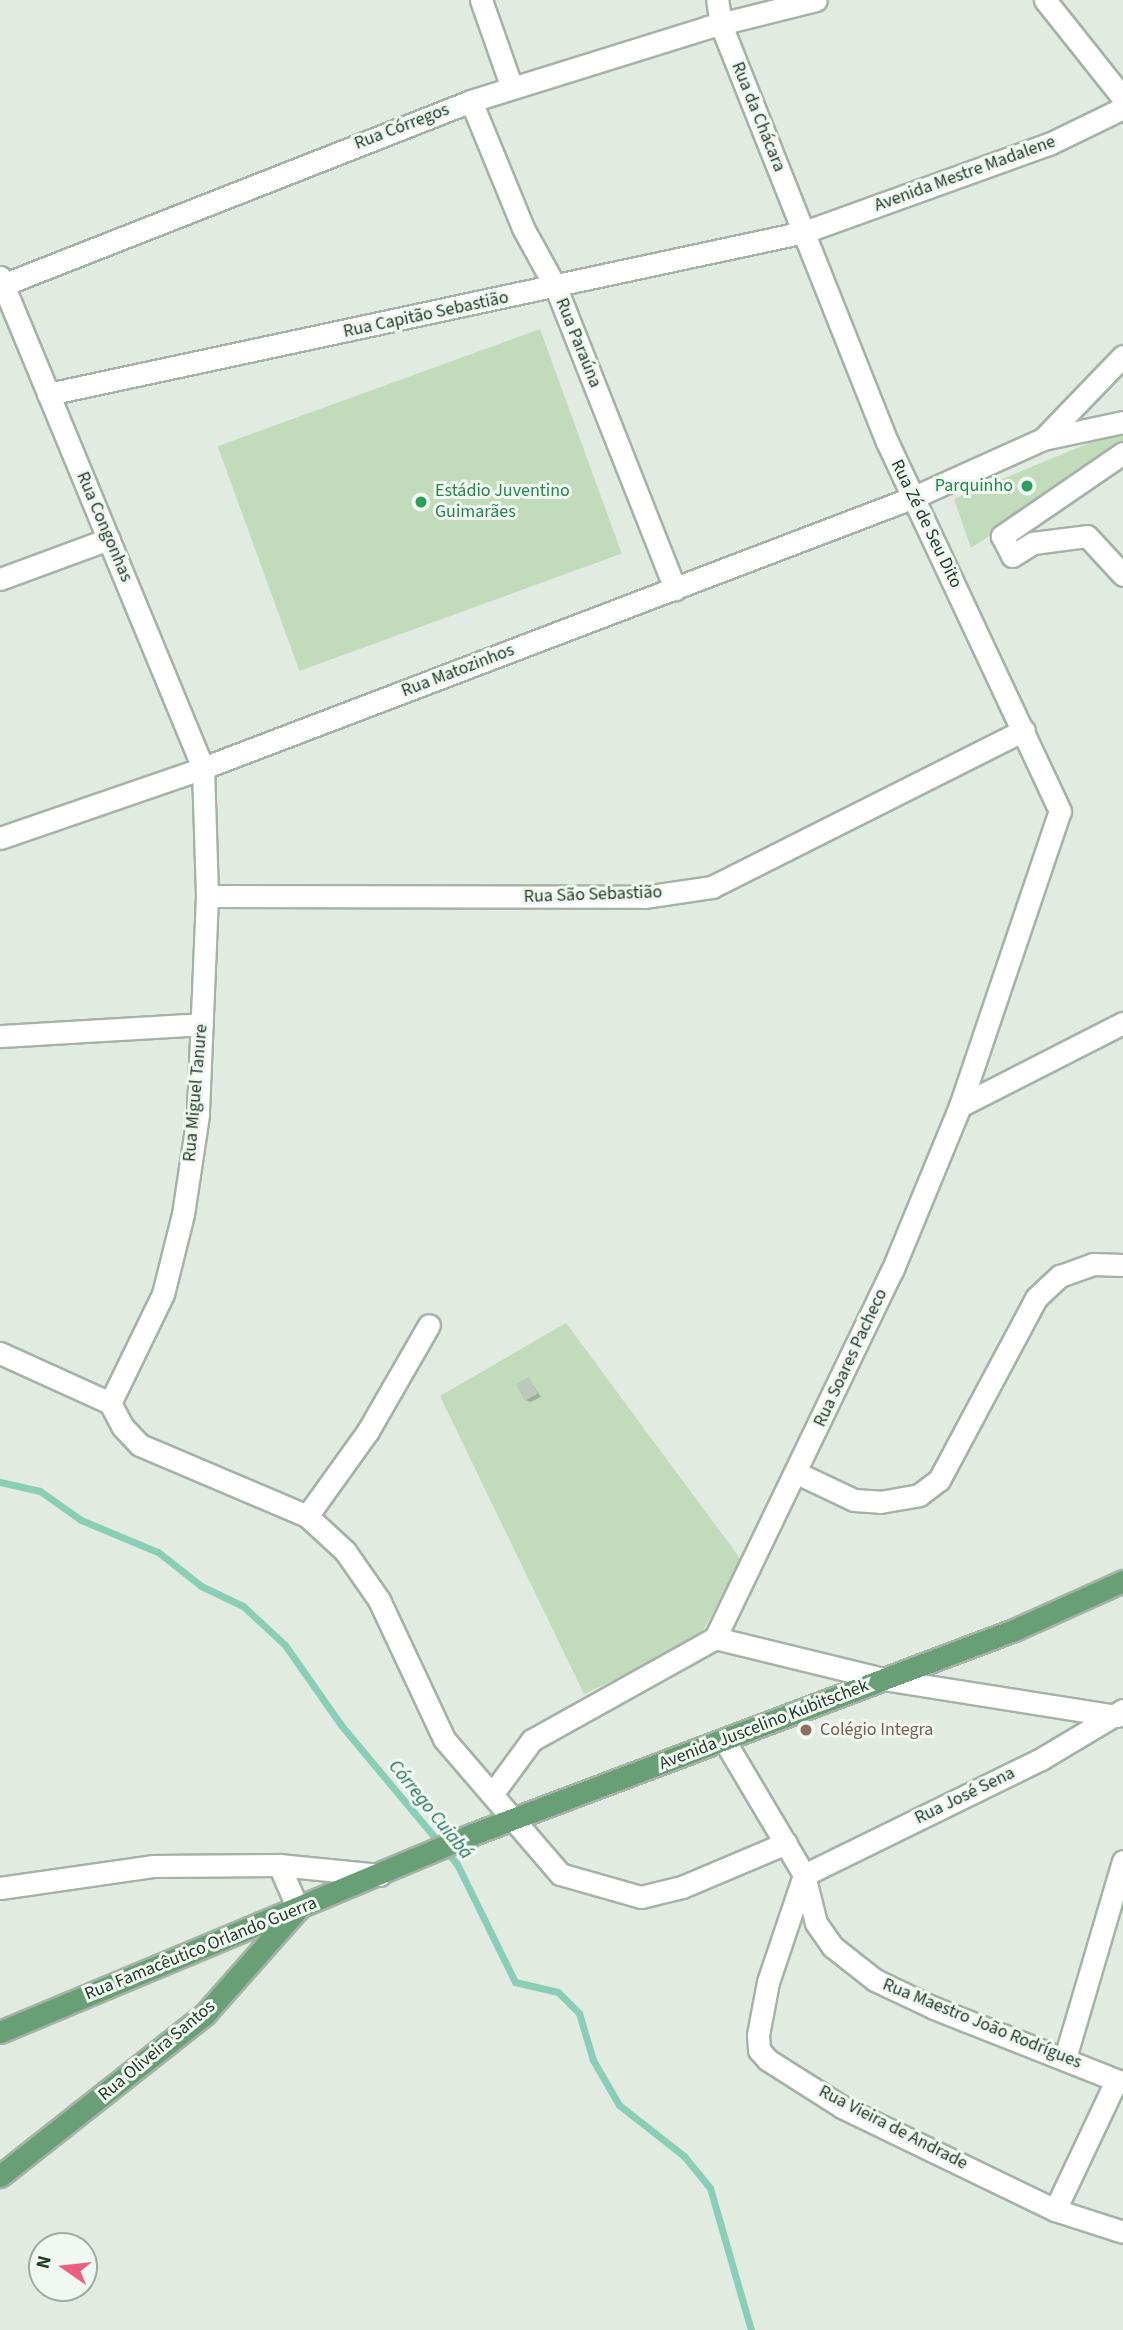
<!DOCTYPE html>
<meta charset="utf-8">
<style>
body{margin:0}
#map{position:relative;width:1123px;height:2330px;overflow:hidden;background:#e1ebe2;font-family:"Source Sans 3",sans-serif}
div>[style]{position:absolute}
.green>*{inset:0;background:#c2dbbb;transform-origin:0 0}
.shadow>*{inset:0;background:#0003}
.stream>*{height:7px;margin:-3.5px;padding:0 3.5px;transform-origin:3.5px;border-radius:3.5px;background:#8bceb8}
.building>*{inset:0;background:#bac9bb;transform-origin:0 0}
.roads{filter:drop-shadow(2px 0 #a4b3a6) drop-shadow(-2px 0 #a4b3a6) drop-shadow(0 2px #a4b3a6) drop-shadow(0 -2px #a4b3a6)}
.minor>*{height:21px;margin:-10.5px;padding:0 10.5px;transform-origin:10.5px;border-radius:10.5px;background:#fff}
.major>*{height:21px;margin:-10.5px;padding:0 10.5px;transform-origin:10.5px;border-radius:10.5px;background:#689f76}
.dots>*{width:19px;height:19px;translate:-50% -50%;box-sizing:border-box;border:4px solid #f1f8f2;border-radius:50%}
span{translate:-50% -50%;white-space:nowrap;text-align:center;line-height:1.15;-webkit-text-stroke:6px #f1f8f2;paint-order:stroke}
.street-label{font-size:18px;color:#223b28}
.leisure-label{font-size:18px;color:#27864d}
.right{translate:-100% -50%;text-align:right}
.left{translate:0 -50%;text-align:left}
.education-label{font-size:18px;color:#785e54}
.water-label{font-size:19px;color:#1f7459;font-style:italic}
.north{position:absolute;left:28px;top:2232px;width:70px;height:70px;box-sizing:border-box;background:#f1f8f2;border:2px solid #9eaca1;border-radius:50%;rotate:284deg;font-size:19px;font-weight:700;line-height:28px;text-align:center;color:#223b28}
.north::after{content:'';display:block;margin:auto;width:24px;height:32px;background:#ec5f81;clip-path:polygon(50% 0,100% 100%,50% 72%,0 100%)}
</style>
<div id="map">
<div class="green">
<div style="left:540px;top:329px;width:239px;height:343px;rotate:70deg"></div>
<div style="clip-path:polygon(1123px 434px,1123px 448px,971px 548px,954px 499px,1104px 437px)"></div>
<div style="clip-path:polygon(566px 1323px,742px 1561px,697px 1641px,584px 1694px,440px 1396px)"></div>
</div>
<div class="shadow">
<div style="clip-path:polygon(529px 1379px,541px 1397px,530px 1402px,526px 1400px)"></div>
</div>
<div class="stream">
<div style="left:0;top:1482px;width:41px;rotate:12.7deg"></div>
<div style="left:40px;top:1491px;width:50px;rotate:35.3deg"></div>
<div style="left:81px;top:1520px;width:83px;rotate:22.6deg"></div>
<div style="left:158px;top:1552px;width:55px;rotate:38.3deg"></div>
<div style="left:201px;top:1586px;width:47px;rotate:25.5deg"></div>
<div style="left:243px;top:1606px;width:57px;rotate:42.9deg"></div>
<div style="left:285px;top:1645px;width:98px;rotate:55deg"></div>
<div style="left:341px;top:1725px;width:181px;rotate:50.2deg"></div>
<div style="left:457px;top:1864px;width:131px;rotate:63.8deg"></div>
<div style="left:515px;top:1982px;width:44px;rotate:13.1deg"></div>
<div style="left:558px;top:1992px;width:30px;rotate:45deg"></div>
<div style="left:579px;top:2013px;width:49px;rotate:73.4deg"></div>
<div style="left:593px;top:2060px;width:52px;rotate:60deg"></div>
<div style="left:619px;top:2105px;width:83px;rotate:38.1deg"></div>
<div style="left:684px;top:2156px;width:41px;rotate:50.9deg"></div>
<div style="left:710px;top:2188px;width:148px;rotate:73.9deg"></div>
</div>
<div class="building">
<div style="left:529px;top:1377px;width:19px;height:15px;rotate:62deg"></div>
</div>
<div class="roads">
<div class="minor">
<div style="left:481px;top:0;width:93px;rotate:70.6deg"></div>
<div style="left:1045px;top:0;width:125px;rotate:51.5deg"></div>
<div style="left:471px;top:101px;width:137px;rotate:67.7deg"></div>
<div style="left:523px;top:228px;width:68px;rotate:61.2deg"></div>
<div style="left:556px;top:288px;width:324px;rotate:68.4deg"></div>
<div style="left:0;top:277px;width:531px;rotate:67.54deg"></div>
<div style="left:203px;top:768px;width:128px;rotate:88.2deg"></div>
<div style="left:207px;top:896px;width:219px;rotate:92.4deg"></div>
<div style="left:198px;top:1115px;width:100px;rotate:98.6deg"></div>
<div style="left:183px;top:1214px;width:82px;rotate:104deg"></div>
<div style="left:163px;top:1294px;width:121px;rotate:115.9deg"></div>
<div style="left:0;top:286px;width:506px;rotate:-21.44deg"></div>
<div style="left:471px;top:101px;width:248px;rotate:-17.3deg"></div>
<div style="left:708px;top:27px;width:111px;rotate:-14deg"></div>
<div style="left:48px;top:394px;width:773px;rotate:-12.09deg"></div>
<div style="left:804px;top:232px;width:260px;rotate:-19.8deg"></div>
<div style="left:1049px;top:144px;width:82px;rotate:-25.9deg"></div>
<div style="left:1043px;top:439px;width:82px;rotate:-12deg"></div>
<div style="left:1123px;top:453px;width:147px;rotate:145.6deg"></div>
<div style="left:1002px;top:536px;width:22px;rotate:63deg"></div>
<div style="left:1012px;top:556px;width:25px;rotate:-32deg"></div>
<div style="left:1033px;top:543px;width:54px;rotate:-7.4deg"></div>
<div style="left:1087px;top:536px;width:53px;rotate:47.3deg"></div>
<div style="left:0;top:579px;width:116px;rotate:-20.2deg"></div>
<div style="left:0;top:838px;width:215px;rotate:-19deg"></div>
<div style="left:203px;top:768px;width:761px;rotate:-20.86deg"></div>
<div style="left:914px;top:497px;width:141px;rotate:-24.2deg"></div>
<div style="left:1043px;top:439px;width:115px;rotate:-46.1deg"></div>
<div style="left:207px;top:896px;width:437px;rotate:0.1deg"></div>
<div style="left:644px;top:897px;width:69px;rotate:-8.4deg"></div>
<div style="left:712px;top:887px;width:349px;rotate:-26.7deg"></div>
<div style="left:0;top:1036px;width:202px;rotate:-3.4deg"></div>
<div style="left:960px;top:1106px;width:183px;rotate:-27deg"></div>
<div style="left:0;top:1353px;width:121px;rotate:24.4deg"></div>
<div style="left:110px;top:1403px;width:26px;rotate:62deg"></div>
<div style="left:122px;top:1426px;width:26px;rotate:47deg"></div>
<div style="left:140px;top:1445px;width:181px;rotate:23deg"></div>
<div style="left:307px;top:1516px;width:52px;rotate:42.6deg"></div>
<div style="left:345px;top:1551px;width:60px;rotate:55.2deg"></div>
<div style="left:379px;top:1600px;width:153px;rotate:64.9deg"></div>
<div style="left:444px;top:1739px;width:178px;rotate:49.3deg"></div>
<div style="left:560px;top:1874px;width:84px;rotate:15.9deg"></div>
<div style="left:641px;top:1897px;width:42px;rotate:-13.7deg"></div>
<div style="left:682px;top:1887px;width:113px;rotate:-22.9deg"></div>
<div style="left:797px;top:1473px;width:63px;rotate:25.3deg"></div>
<div style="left:854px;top:1500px;width:26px;rotate:4deg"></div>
<div style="left:880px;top:1502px;width:40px;rotate:-10deg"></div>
<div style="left:919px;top:1495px;width:25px;rotate:-37deg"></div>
<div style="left:939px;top:1480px;width:206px;rotate:-61.9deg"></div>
<div style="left:1036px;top:1298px;width:33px;rotate:-43deg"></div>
<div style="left:1060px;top:1276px;width:35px;rotate:-20deg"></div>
<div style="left:1093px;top:1264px;width:30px;rotate:2deg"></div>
<div style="left:307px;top:1516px;width:105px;rotate:-54.3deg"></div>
<div style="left:368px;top:1431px;width:122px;rotate:-60.1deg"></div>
<div style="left:715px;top:1638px;width:173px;rotate:13.7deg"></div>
<div style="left:883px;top:1679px;width:237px;rotate:9deg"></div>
<div style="left:1123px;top:1710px;width:96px;rotate:149.1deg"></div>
<div style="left:1041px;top:1759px;width:264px;rotate:153.9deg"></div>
<div style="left:804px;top:1875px;width:113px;rotate:108.6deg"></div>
<div style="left:768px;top:1982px;width:54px;rotate:100.7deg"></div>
<div style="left:758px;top:2035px;width:15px;rotate:86deg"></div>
<div style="left:759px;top:2050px;width:13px;rotate:48deg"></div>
<div style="left:768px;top:2060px;width:88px;rotate:32.4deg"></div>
<div style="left:842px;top:2107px;width:237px;rotate:25.8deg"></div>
<div style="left:1055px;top:2210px;width:71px;rotate:17.9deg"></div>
<div style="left:724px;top:1740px;width:157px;rotate:59.3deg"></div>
<div style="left:804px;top:1875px;width:49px;rotate:76deg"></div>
<div style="left:816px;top:1923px;width:29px;rotate:55deg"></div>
<div style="left:833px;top:1947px;width:53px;rotate:38.2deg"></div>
<div style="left:875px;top:1980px;width:65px;rotate:25.4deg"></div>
<div style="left:934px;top:2008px;width:203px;rotate:21.6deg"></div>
<div style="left:493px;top:1793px;width:66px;rotate:-53.7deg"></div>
<div style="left:532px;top:1740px;width:210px;rotate:-29.1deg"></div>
<div style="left:715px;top:1638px;width:407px;rotate:-64.3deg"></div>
<div style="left:892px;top:1271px;width:178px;rotate:-67.6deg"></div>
<div style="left:960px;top:1106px;width:311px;rotate:-71.3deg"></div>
<div style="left:1060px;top:811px;width:408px;rotate:-115.1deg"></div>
<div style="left:887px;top:442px;width:450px;rotate:-111.7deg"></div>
<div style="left:721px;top:24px;width:24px;rotate:-99deg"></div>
<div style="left:279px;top:1865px;width:48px;rotate:66.6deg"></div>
<div style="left:0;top:1888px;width:154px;rotate:-8.2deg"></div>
<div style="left:152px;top:1866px;width:127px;rotate:-0.5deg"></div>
<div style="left:279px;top:1865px;width:101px;rotate:5.7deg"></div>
<div style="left:1065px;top:2058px;width:205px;rotate:-73.6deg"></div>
<div style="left:1055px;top:2210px;width:143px;rotate:-64.7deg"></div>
</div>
<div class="major">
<div style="left:0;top:2032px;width:513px;rotate:-22.71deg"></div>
<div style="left:473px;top:1834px;width:578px;rotate:-20.66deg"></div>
<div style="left:1014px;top:1630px;width:120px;rotate:-24.2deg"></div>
<div style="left:0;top:2176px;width:261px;rotate:-38.3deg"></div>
<div style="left:205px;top:2014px;width:140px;rotate:-48.5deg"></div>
</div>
</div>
<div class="dots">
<div style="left:1027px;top:486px;background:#2e9e5b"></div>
<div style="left:421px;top:502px;background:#2e9e5b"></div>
<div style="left:806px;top:1730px;background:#8d6e63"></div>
</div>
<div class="street-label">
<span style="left:758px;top:117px;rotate:68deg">Rua da Chácara</span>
<span style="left:402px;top:127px;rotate:-21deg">Rua Córregos</span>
<span style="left:965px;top:174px;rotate:-20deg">Avenida Mestre Madalene</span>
<span style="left:426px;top:315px;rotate:-12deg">Rua Capitão Sebastião</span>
<span style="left:578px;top:343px;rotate:68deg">Rua Paraúna</span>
<span style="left:926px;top:524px;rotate:64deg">Rua Zé de Seu Dito</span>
<span style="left:104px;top:527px;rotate:67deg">Rua Congonhas</span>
<span style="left:458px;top:671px;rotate:-21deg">Rua Matozinhos</span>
<span style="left:593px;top:895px;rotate:-2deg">Rua São Sebastião</span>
<span style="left:196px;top:1093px;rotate:-85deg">Rua Miguel Tanure</span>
<span style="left:851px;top:1358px;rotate:-65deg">Rua Soares Pacheco</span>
<span style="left:764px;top:1725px;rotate:-21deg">Avenida Juscelino Kubitschek</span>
<span style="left:965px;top:1796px;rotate:-26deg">Rua José Sena</span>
<span style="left:201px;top:1949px;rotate:-22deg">Rua Famacêutico Orlando Guerra</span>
<span style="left:982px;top:2024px;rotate:22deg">Rua Maestro João Rodrígues</span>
<span style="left:157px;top:2051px;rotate:-40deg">Rua Oliveira Santos</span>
<span style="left:893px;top:2128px;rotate:27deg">Rua Vieira de Andrade</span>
</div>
<div class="leisure-label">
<span class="right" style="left:1013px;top:486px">Parquinho</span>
<span class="left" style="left:435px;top:502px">Estádio Juventino<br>Guimarães</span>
</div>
<div class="education-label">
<span class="left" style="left:820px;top:1730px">Colégio Integra</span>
</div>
<div class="water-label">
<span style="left:430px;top:1810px;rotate:51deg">Córrego Cuiabá</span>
</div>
<div class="north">N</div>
</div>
